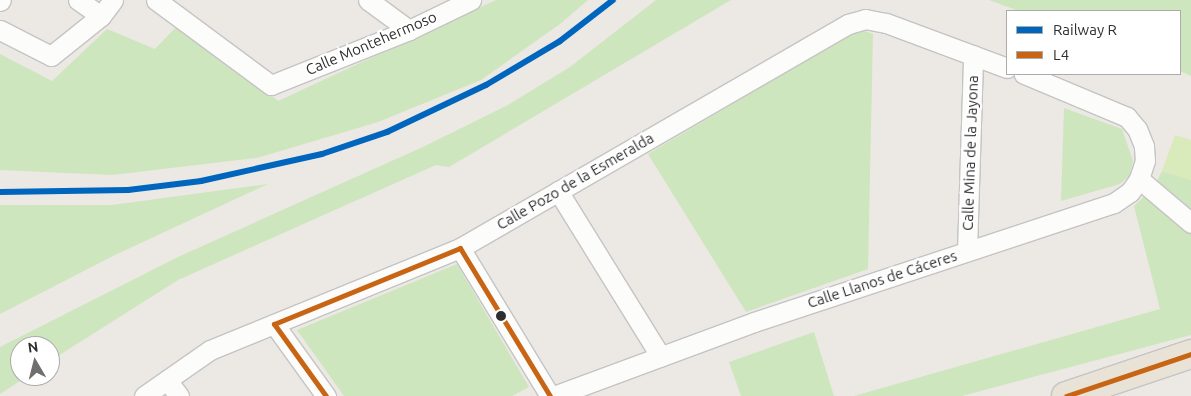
<!DOCTYPE html>
<meta charset="utf-8">
<style>
body{margin:0}
#map{position:relative;width:1191px;height:396px;overflow:hidden;background:#ece8e4;font-family:Ubuntu,sans-serif}
div>[style]{position:absolute}
.green>*{inset:0;background:#cee6be}
.pitch>*{inset:0;background:#d9eabb}
.roads{filter:drop-shadow(1px 0 #c5c4c5) drop-shadow(-1px 0 #c5c4c5) drop-shadow(0 1px #c5c4c5) drop-shadow(0 -1px #c5c4c5)}
.minor>*{height:19px;margin:-9.5px;padding:0 9.5px;transform-origin:9.5px;border-radius:9.5px;background:#fcfcfb}
.trunk>*{height:28px;margin:-14px;padding:0 14px;transform-origin:14px;border-radius:14px;background:#e9e2d6}
.bus-1>*{height:5px;margin:-2.5px;padding:0 2.5px;transform-origin:2.5px;border-radius:2.5px;background:#c86514}
.rail-1>*{height:6px;margin:-3px;padding:0 3px;transform-origin:3px;border-radius:3px;background:#0065bd}
.dots>*{width:14px;height:14px;translate:-50% -50%;box-sizing:border-box;border:2px solid #fff;border-radius:50%}
span{translate:-50% -50%;white-space:nowrap;text-align:center;line-height:1.15;-webkit-text-stroke:4.5px #fff;paint-order:stroke}
.street-label{font-size:15px;color:#2e2e2e}
.legend{position:absolute;left:1006px;top:10px;width:175px;height:65px;box-sizing:border-box;background:#fff;border:1px solid #ababab;margin:0;padding:6px 9px;list-style:none;font-size:15px;color:#2e2e2e}
.legend li{display:flex;align-items:center;gap:10px;height:25px}
.legend b{width:25px;border:1px solid #ababab}
.north{position:absolute;left:10px;top:336px;width:50px;height:50px;box-sizing:border-box;background:#fff;border:1px solid #ababab;border-radius:50%;rotate:352deg;font-size:14px;font-weight:700;line-height:20px;text-align:center;color:#2e2e2e}
.north::after{content:'';display:block;margin:auto;width:18px;height:22px;background:#706f6e;clip-path:polygon(50% 0,100% 100%,50% 72%,0 100%)}
</style>
<div id="map">
<div class="green">
<div style="clip-path:polygon(496px 0,588px 0,560px 24px,481px 80px,378px 122px,257px 158px,112px 175px,0 170px,0 54px,52px 81px,107px 29px,155px 49px,183px 20px,278px 101px)"></div>
<div style="clip-path:polygon(656px 0,731px 0,449px 167px,436px 165px,178px 280px,50px 361px,50px 346px,20px 346px,20px 376px,28px 376px,0 394px,0 347px,178px 257px,425px 146px,508px 105px,570px 67px)"></div>
<div style="clip-path:polygon(989px 0,1191px 0,1191px 76px,1180px 71px,1180px 11px,1019px 11px)"></div>
<div style="clip-path:polygon(859px 29px,873px 34px,868px 269px,746px 312px,648px 154px)"></div>
<div style="clip-path:polygon(1064px 108px,1122px 129px,1133px 161px,1130px 175px,1120px 184px,1061px 201px)"></div>
<div style="clip-path:polygon(1162px 171px,1191px 180px,1191px 335px,962px 396px,854px 396px,1160px 309px,1134px 206px,1154px 187px)"></div>
<div style="clip-path:polygon(268px 184px,115px 255px,0 314px,0 205px,112px 205px)"></div>
<div style="clip-path:polygon(457px 264px,529px 387px,512px 396px,344px 396px,297px 330px)"></div>
<div style="clip-path:polygon(814px 332px,834px 396px,741px 396px,729px 362px)"></div>
</div>
<div class="pitch">
<div style="clip-path:polygon(1175px 135px,1191px 140px,1191px 180px,1162px 171px)"></div>
</div>
<div class="roads">
<div class="minor">
<div style="left:78px;top:0;width:28px;rotate:35deg"></div>
<div style="left:101px;top:16px;width:20px;rotate:-53deg"></div>
<div style="left:156px;top:0;width:143px;rotate:36.5deg"></div>
<div style="left:271px;top:85px;width:149px;rotate:-21.7deg"></div>
<div style="left:409px;top:30px;width:69px;rotate:-25.8deg"></div>
<div style="left:368px;top:0;width:51px;rotate:36.2deg"></div>
<div style="left:0;top:1px;width:1px;rotate:-45deg"></div>
<div style="left:0;top:30px;width:57px;rotate:27deg"></div>
<div style="left:51px;top:56px;width:64px;rotate:-38.7deg"></div>
<div style="left:1139px;top:179px;width:68px;rotate:40.2deg"></div>
<div style="left:558px;top:191px;width:195px;rotate:58.2deg"></div>
<div style="left:460px;top:248px;width:173px;rotate:58.7deg"></div>
<div style="left:967px;top:251px;width:196px;rotate:-88.2deg"></div>
<div style="left:274px;top:324px;width:89px;rotate:54.2deg"></div>
<div style="left:167px;top:380px;width:20px;rotate:53deg"></div>
<div style="left:144px;top:396px;width:80px;rotate:-34.9deg"></div>
<div style="left:210px;top:350px;width:270px;rotate:-22.2deg"></div>
<div style="left:460px;top:248px;width:448px;rotate:-30deg"></div>
<div style="left:848px;top:24px;width:18px;rotate:-16deg"></div>
<div style="left:865px;top:19px;width:21px;rotate:11deg"></div>
<div style="left:886px;top:23px;width:129px;rotate:20.4deg"></div>
<div style="left:554px;top:396px;width:213px;rotate:-20.3deg"></div>
<div style="left:754px;top:322px;width:379px;rotate:-18.3deg"></div>
<div style="left:1114px;top:203px;width:19px;rotate:-35deg"></div>
<div style="left:1130px;top:192px;width:16px;rotate:-55deg"></div>
<div style="left:1139px;top:179px;width:19px;rotate:-72deg"></div>
<div style="left:1145px;top:161px;width:15px;rotate:-94deg"></div>
<div style="left:1144px;top:146px;width:18px;rotate:-112deg"></div>
<div style="left:1137px;top:129px;width:16px;rotate:-130deg"></div>
<div style="left:1127px;top:117px;width:112px;rotate:-157.3deg"></div>
</div>
<div class="trunk">
<div style="left:1066px;top:396px;width:132px;rotate:-18.6deg"></div>
</div>
</div>
<div class="bus-1">
<div style="left:326px;top:396px;width:89px;rotate:-125.8deg"></div>
<div style="left:274px;top:324px;width:201px;rotate:-22.2deg"></div>
<div style="left:460px;top:248px;width:173px;rotate:58.7deg"></div>
<div style="left:1066px;top:396px;width:132px;rotate:-18.6deg"></div>
</div>
<div class="rail-1">
<div style="left:0;top:192px;width:128px;rotate:-0.9deg"></div>
<div style="left:128px;top:190px;width:74px;rotate:-7deg"></div>
<div style="left:201px;top:181px;width:124px;rotate:-12.6deg"></div>
<div style="left:322px;top:154px;width:69px;rotate:-18.7deg"></div>
<div style="left:387px;top:132px;width:110px;rotate:-25.4deg"></div>
<div style="left:486px;top:85px;width:86px;rotate:-30.7deg"></div>
<div style="left:560px;top:41px;width:67px;rotate:-37.7deg"></div>
</div>
<div class="dots">
<div style="left:501px;top:316px;background:#2e2e2e"></div>
</div>
<div class="street-label">
<span style="left:371px;top:43px;rotate:-23deg">Calle Montehermoso</span>
<span style="left:970px;top:153px;rotate:-88deg">Calle Mina de la Jayona</span>
<span style="left:575px;top:181px;rotate:-30deg">Calle Pozo de la Esmeralda</span>
<span style="left:882px;top:279px;rotate:-18deg">Calle Llanos de Cáceres</span>
</div>
<ul class="legend">
<li><b style="height:6px;background:#0065bd"></b>Railway R</li>
<li><b style="height:6px;background:#c86514"></b>L4</li>
</ul>
<div class="north">N</div>
</div>
